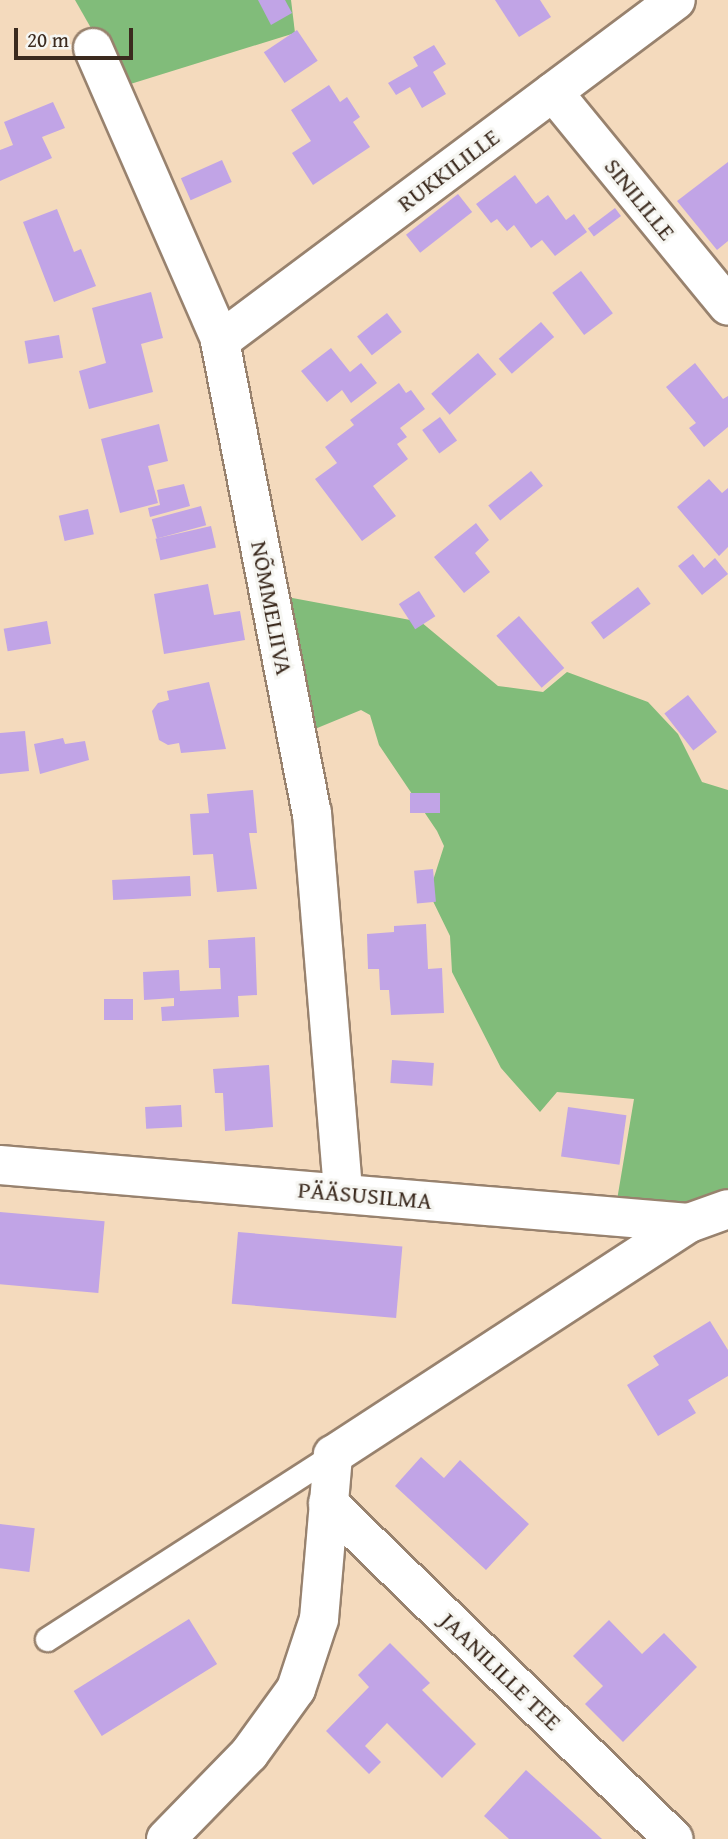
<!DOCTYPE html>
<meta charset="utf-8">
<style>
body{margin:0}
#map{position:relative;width:728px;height:1839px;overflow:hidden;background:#f4dabd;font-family:"Gentium Book Plus",serif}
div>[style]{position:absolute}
.forest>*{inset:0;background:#81bc7a}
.building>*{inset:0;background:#c1a4e6;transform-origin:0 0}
.roads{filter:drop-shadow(2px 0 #98826e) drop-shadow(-2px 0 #98826e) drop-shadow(0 2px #98826e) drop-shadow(0 -2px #98826e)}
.service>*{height:23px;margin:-11.5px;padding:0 11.5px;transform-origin:11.5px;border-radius:11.5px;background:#fff}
.minor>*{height:38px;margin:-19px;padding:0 19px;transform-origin:19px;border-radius:19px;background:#fff}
span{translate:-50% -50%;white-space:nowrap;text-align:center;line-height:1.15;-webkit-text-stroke:6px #f6f6f2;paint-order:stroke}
.street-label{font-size:24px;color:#3b2a1e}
.scale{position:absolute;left:14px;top:28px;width:119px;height:32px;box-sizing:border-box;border:4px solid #3b2a1e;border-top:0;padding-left:9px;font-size:21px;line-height:24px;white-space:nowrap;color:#3b2a1e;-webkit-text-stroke:5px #f6f6f2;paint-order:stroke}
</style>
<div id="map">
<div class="forest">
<div style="clip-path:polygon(75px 0,291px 0,295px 33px,124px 86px)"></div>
<div style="clip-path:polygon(271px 594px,421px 622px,498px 686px,543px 692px,567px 672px,648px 702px,678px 734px,702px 782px,728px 790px,728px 1192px,680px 1204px,617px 1200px,634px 1099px,557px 1092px,540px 1112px,501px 1068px,452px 972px,450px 936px,429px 893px,444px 846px,437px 831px,379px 745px,370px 715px,361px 710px,293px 738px)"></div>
</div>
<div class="building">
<div style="clip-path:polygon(258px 0,285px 0,292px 13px,271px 25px)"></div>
<div style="clip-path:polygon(495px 0,540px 0,551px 17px,519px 37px)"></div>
<div style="left:297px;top:30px;width:37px;height:40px;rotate:56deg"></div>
<div style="clip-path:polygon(434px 45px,446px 64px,433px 72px,446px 94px,422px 108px,410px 87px,396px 95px,388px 83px,418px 66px,413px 57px)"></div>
<div style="clip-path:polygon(329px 85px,340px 102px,347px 97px,360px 117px,353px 122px,370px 147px,313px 185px,292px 153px,311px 141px,291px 110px)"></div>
<div style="clip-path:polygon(53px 102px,65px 128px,42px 137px,52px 158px,0 181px,0 150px,13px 145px,4px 122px)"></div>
<div style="left:222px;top:160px;width:24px;height:45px;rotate:66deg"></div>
<div style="clip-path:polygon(728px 162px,728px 241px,717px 250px,677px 201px)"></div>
<div style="clip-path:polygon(515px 175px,536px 204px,548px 195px,566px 220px,574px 214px,587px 232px,555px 256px,542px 240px,531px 248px,514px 225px,507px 231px,497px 219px,491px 223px,476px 204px)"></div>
<div style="left:458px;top:194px;width:23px;height:66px;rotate:52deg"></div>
<div style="left:615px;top:208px;width:10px;height:34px;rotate:53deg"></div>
<div style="clip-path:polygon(57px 209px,74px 252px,81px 249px,96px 286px,54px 302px,23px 222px)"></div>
<div style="left:581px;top:271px;width:53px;height:36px;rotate:53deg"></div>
<div style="clip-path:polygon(151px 292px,163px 338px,141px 344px,153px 392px,89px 409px,79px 371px,106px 363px,92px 308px)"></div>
<div style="left:387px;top:313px;width:24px;height:38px;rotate:52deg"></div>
<div style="left:541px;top:322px;width:20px;height:56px;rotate:49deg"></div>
<div style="left:59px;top:335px;width:23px;height:35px;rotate:80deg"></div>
<div style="clip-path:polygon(331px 348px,350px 372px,361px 363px,377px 383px,351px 403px,342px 390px,327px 402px,301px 371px)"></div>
<div style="left:478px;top:353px;width:28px;height:62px;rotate:49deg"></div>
<div style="clip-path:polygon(695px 363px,723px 399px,728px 396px,728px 427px,704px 447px,689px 428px,696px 423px,666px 387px)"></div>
<div style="clip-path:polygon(399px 383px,406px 393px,411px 390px,425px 409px,400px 428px,407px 437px,397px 444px,408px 459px,373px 486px,396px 516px,362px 541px,315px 479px,337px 463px,325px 447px,354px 425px,350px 420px)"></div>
<div style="left:440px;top:417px;width:29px;height:22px;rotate:54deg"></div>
<div style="clip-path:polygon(159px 424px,168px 461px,148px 466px,158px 503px,120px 513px,101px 439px)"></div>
<div style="left:531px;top:471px;width:19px;height:55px;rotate:51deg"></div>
<div style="clip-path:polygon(709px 479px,722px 493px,728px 488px,728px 547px,719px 556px,677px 507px)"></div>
<div style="clip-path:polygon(184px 484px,190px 506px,150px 517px,148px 508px,160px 505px,157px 490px)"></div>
<div style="left:201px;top:506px;width:20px;height:51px;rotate:75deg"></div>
<div style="left:88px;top:509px;width:26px;height:30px;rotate:77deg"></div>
<div style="clip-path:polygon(476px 523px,489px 540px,475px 553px,490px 572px,464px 593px,434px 557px)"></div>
<div style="left:211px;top:526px;width:22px;height:57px;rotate:77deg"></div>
<div style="clip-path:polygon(693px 554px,704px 568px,715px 558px,728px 574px,702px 595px,678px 566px)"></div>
<div style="clip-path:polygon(208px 584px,214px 615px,240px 611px,245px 640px,164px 654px,154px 594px)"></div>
<div style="left:638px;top:587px;width:21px;height:59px;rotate:53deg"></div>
<div style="left:419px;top:591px;width:30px;height:24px;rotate:57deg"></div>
<div style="left:519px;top:616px;width:69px;height:30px;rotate:49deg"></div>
<div style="left:47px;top:621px;width:23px;height:44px;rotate:80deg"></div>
<div style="clip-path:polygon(209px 682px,226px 749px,181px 753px,179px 743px,168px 745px,159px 740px,152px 711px,158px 703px,169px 700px,167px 691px)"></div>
<div style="left:688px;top:695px;width:47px;height:30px;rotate:52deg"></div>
<div style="clip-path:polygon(25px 731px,29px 771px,0 774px,0 733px)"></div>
<div style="clip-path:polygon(63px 738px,65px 744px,85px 741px,89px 760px,40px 774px,34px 744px)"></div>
<div style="clip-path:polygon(253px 790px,257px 833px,249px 833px,257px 889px,217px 892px,213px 854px,193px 855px,190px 814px,209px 813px,207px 794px)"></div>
<div style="left:410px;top:793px;width:30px;height:20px"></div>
<div style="left:433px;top:869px;width:33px;height:19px;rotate:85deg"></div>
<div style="left:190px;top:876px;width:20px;height:78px;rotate:87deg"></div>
<div style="clip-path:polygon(426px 924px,428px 969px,442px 968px,444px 1013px,391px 1015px,389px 990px,380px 990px,379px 969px,368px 969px,367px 934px,394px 932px,394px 926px)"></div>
<div style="clip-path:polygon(255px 937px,257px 995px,238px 996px,239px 1017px,162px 1021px,161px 1007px,174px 1006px,174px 998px,144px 1000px,143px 972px,179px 970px,180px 991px,221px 989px,220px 968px,209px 968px,208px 940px)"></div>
<div style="left:104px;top:999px;width:29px;height:21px"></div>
<div style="left:392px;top:1060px;width:42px;height:23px;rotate:4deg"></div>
<div style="clip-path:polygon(269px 1065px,273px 1127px,225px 1131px,223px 1093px,215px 1093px,213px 1069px)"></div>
<div style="left:181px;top:1105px;width:22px;height:36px;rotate:87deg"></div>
<div style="left:568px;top:1107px;width:59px;height:50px;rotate:8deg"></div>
<div style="left:0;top:1212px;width:105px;height:72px;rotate:5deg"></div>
<div style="left:238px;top:1232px;width:165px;height:72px;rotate:5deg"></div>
<div style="clip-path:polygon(710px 1321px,728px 1350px,728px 1376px,688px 1400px,696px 1413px,658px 1436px,627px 1385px,659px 1365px,653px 1356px)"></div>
<div style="clip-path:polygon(421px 1457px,444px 1478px,460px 1460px,529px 1524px,486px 1570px,395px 1486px)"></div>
<div style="left:0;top:1524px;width:35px;height:44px;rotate:7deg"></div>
<div style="left:189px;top:1619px;width:53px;height:136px;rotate:58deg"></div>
<div style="clip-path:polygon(609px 1620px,642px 1654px,664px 1633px,697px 1667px,623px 1742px,585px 1704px,603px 1686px,573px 1656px)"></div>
<div style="clip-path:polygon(390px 1643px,430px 1683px,422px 1690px,476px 1744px,442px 1778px,387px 1723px,365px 1746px,381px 1762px,369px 1774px,326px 1731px,369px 1687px,358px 1675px)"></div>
<div style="clip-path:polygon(526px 1770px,602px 1839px,509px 1839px,484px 1816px)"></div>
</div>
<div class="roads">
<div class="service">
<div style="left:47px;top:1639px;width:340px;rotate:-32.8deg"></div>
</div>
<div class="minor">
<div style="left:93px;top:48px;width:314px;rotate:66.4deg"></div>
<div style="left:219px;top:336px;width:486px;rotate:79deg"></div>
<div style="left:312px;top:813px;width:382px;rotate:85.3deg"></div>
<div style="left:553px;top:92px;width:276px;rotate:50.7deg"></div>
<div style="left:220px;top:341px;width:569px;rotate:-36.79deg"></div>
<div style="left:0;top:1165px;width:691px;rotate:4.81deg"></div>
<div style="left:689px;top:1223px;width:41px;rotate:-19.7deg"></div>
<div style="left:328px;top:1503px;width:482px;rotate:44.2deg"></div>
<div style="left:166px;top:1839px;width:119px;rotate:-45.7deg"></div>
<div style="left:249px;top:1754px;width:80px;rotate:-54.1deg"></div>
<div style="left:296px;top:1689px;width:74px;rotate:-71.8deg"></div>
<div style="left:319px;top:1619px;width:165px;rotate:-85.1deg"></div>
<div style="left:333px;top:1455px;width:425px;rotate:-33.1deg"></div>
</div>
</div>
<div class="street-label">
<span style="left:448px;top:170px;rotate:-37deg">RUKKILILLE</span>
<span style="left:640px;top:199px;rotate:51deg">SINILILLE</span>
<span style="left:272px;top:608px;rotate:79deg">NÕMMELIIVA</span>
<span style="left:365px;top:1195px;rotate:5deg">PÄÄSUSILMA</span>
<span style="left:501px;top:1671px;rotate:44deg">JAANILILLE TEE</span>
</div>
<div class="scale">20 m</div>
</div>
